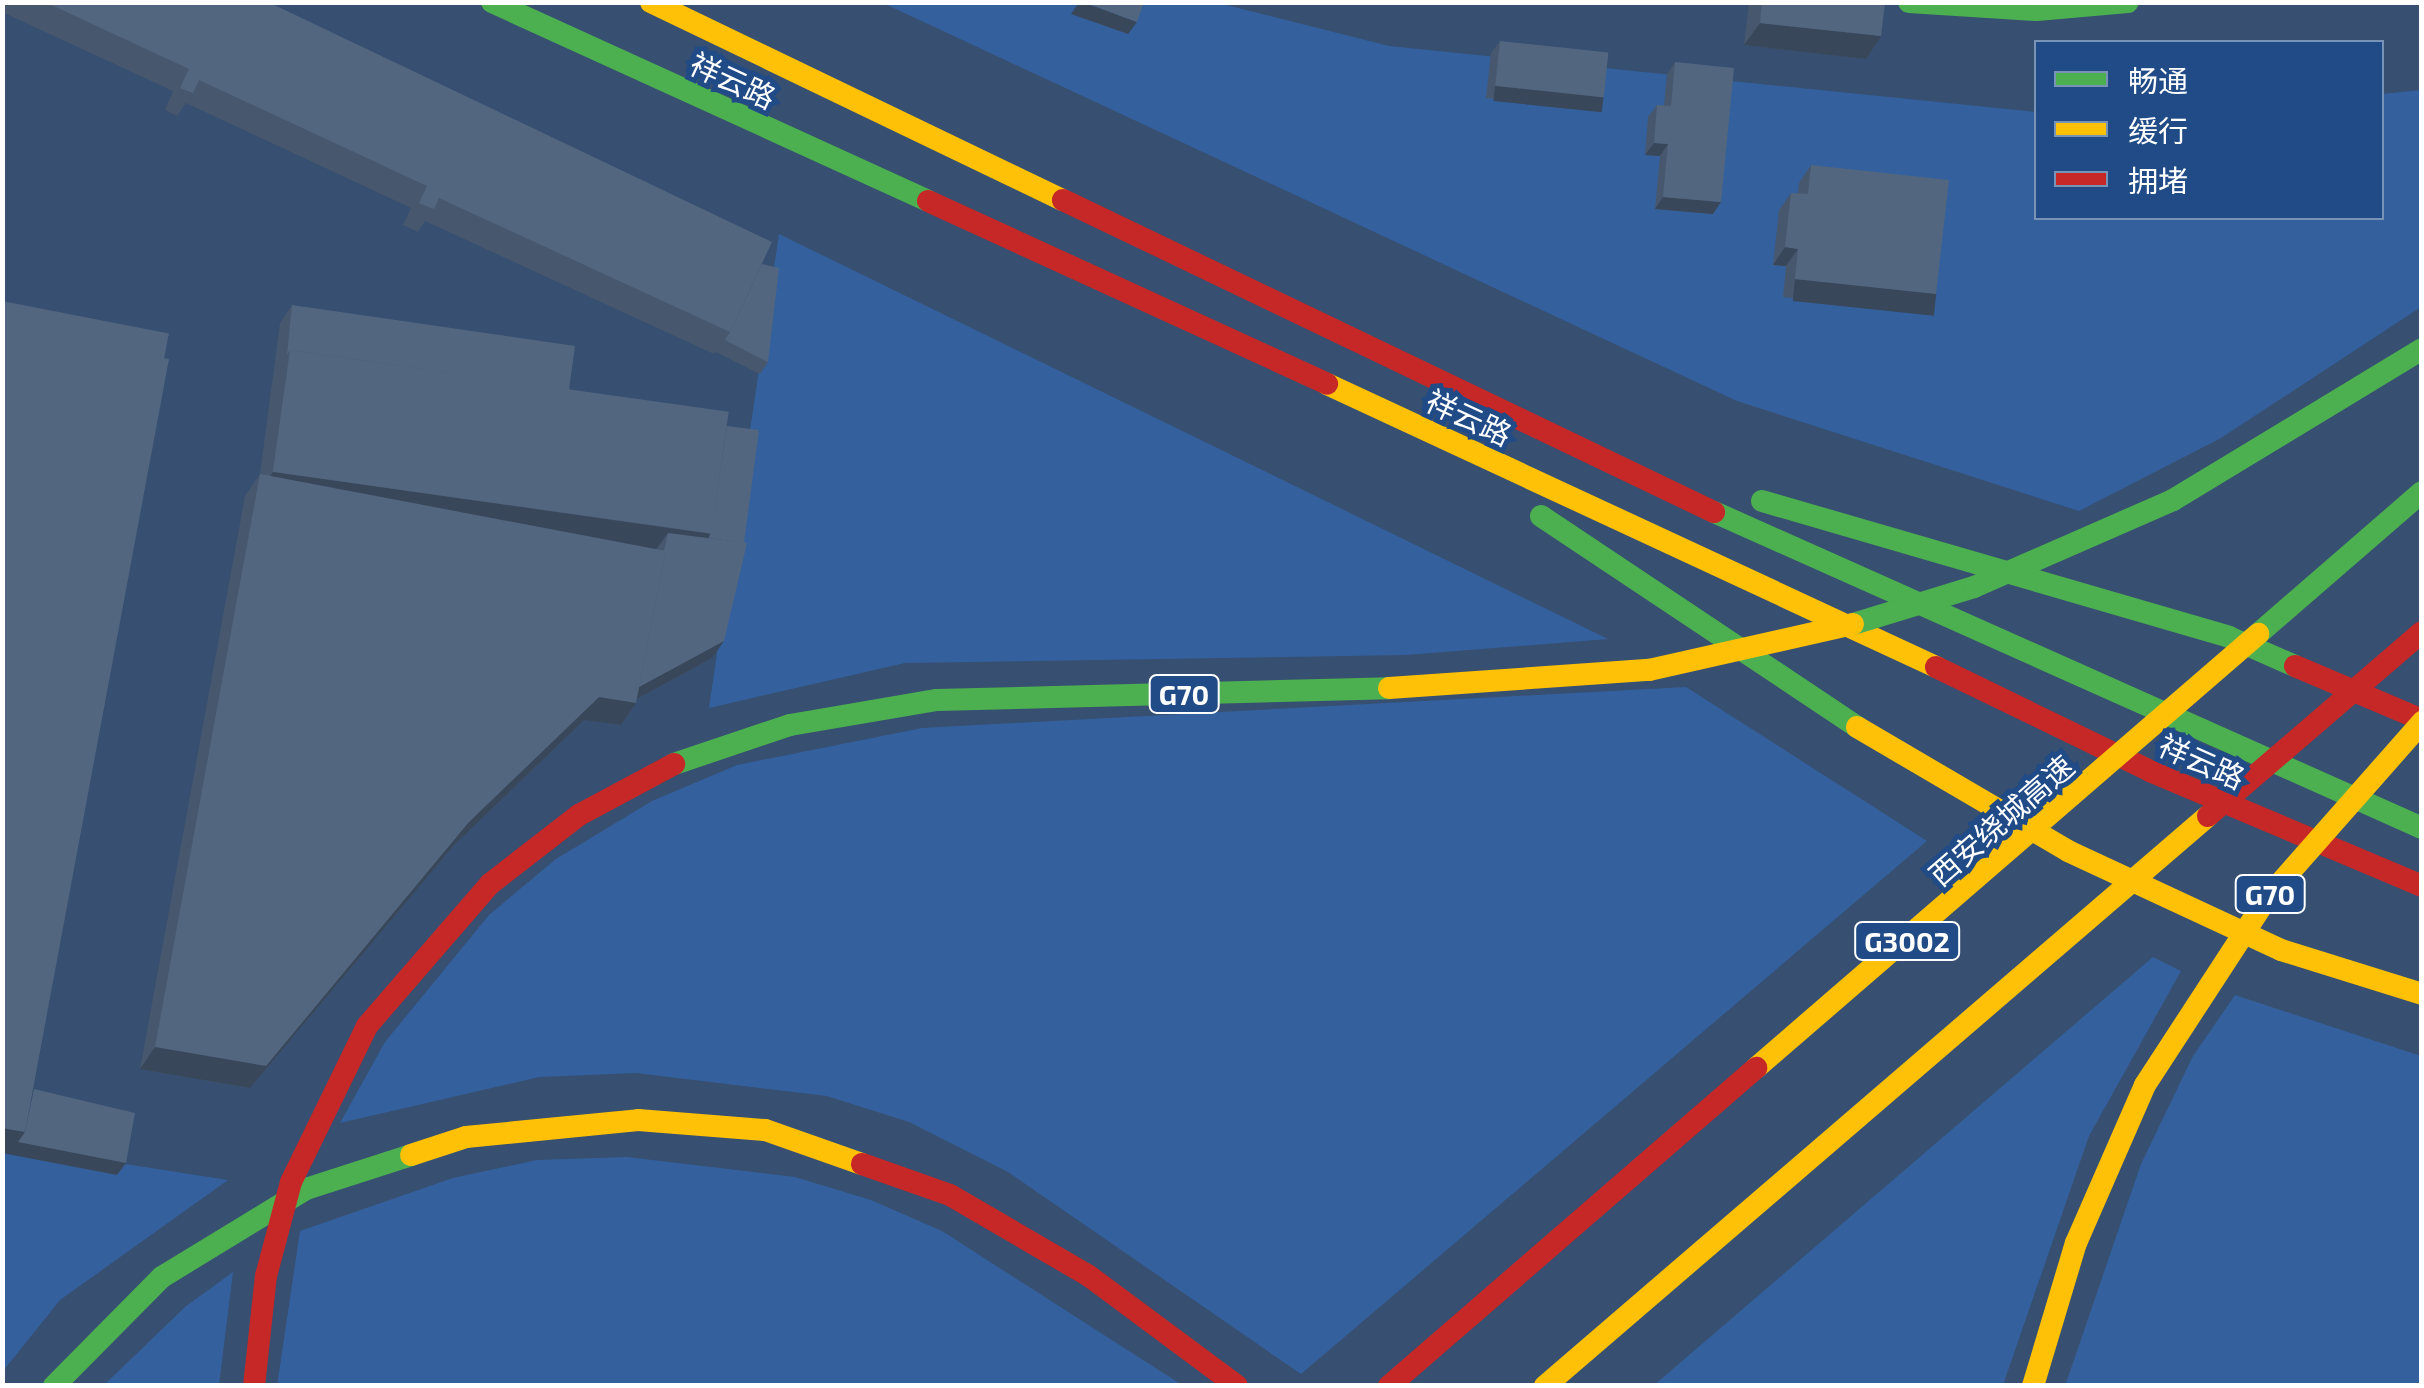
<!DOCTYPE html>
<meta charset="utf-8">
<style>
body{margin:0}
#map{position:relative;width:2424px;height:1388px;overflow:hidden;background:#374f70;font-family:"Exo 2","Noto Sans SC",sans-serif}
div>[style]{position:absolute}
.green>*{inset:0;background:#34619d}
.fast>*{height:22px;margin:-11px;padding:0 11px;transform-origin:11px;border-radius:11px;background:#4caf50}
.slow>*{height:22px;margin:-11px;padding:0 11px;transform-origin:11px;border-radius:11px;background:#ffc107}
.jam>*{height:22px;margin:-11px;padding:0 11px;transform-origin:11px;border-radius:11px;background:#c62828}
.fast-bridge>*{height:22px;margin:-11px;padding:0 11px;transform-origin:11px;border-radius:11px;background:#4caf50}
.slow-bridge>*{height:22px;margin:-11px;padding:0 11px;transform-origin:11px;border-radius:11px;background:#ffc107}
.jam-bridge>*{height:22px;margin:-11px;padding:0 11px;transform-origin:11px;border-radius:11px;background:#c62828}
.wall>*{inset:0;background:#47586e}
.shaded-wall>*{inset:0;background:#39475a;transform-origin:0 0}
.building>*{inset:0;background:#526680;transform-origin:0 0}
span{translate:-50% -50%;white-space:nowrap;text-align:center;line-height:1.15;-webkit-text-stroke:10px #204b87;paint-order:stroke}
.shield-label span{padding:2px 8px;background:#204b87;border:2px solid;border-radius:8px;-webkit-text-stroke-width:0}
.shield-label{font-size:28px;color:#fff;font-weight:700}
.street-label{font-size:30px;color:#fff}
.frame{position:absolute;inset:0;border:5px solid #fff;pointer-events:none}
.legend{position:absolute;left:2034px;top:40px;width:350px;height:180px;box-sizing:border-box;background:#204b87;border:2px solid #7993b7;margin:0;padding:12px 18px;list-style:none;font-size:30px;color:#fff}
.legend li{display:flex;align-items:center;gap:20px;height:50px}
.legend b{width:50px;border:2px solid #7993b7}
</style>
<div id="map">
<div class="green">
<div style="clip-path:polygon(883px 3px,1218px 3px,1389px 46px,2036px 112px,2036px 218px,2382px 218px,2382px 94px,2421px 90px,2421px 307px,2221px 438px,2079px 511px,1737px 401px)"></div>
<div style="clip-path:polygon(779px 234px,1608px 639px,1406px 655px,905px 663px,709px 708px)"></div>
<div style="clip-path:polygon(1686px 687px,1927px 841px,1301px 1374px,1008px 1172px,909px 1122px,827px 1096px,636px 1073px,539px 1077px,340px 1123px,385px 1042px,489px 915px,556px 859px,652px 801px,737px 765px,922px 728px)"></div>
<div style="clip-path:polygon(2153px 957px,2181px 971px,2089px 1136px,2003px 1385px,1653px 1386px)"></div>
<div style="clip-path:polygon(2235px 995px,2421px 1056px,2421px 1385px,2065px 1386px,2141px 1164px,2193px 1056px)"></div>
<div style="clip-path:polygon(3px 1145px,228px 1180px,60px 1300px,3px 1371px)"></div>
<div style="clip-path:polygon(627px 1157px,795px 1177px,871px 1200px,942px 1231px,1182px 1385px,277px 1386px,300px 1231px,453px 1178px,537px 1160px)"></div>
<div style="clip-path:polygon(233px 1272px,219px 1385px,104px 1385px,185px 1307px)"></div>
</div>
<div class="fast">
<div style="left:492px;top:2px;width:479px;rotate:24.5deg"></div>
<div style="left:1909px;top:2px;width:128px;rotate:3.6deg"></div>
<div style="left:2037px;top:10px;width:91px;rotate:-5deg"></div>
<div style="left:1762px;top:501px;width:486px;rotate:16.2deg"></div>
<div style="left:2229px;top:637px;width:72px;rotate:23.7deg"></div>
<div style="left:1714px;top:512px;width:775px;rotate:24.05deg"></div>
<div style="left:1541px;top:516px;width:380px;rotate:33.7deg"></div>
<div style="left:54px;top:1386px;width:153px;rotate:-45.3deg"></div>
<div style="left:162px;top:1277px;width:169px;rotate:-31.4deg"></div>
<div style="left:306px;top:1189px;width:110px;rotate:-17.9deg"></div>
</div>
<div class="slow">
<div style="left:651px;top:2px;width:457px;rotate:25.7deg"></div>
<div style="left:1327px;top:384px;width:672px;rotate:24.92deg"></div>
<div style="left:1857px;top:727px;width:245px;rotate:30.4deg"></div>
<div style="left:2068px;top:851px;width:235px;rotate:24.9deg"></div>
<div style="left:2281px;top:950px;width:148px;rotate:17.3deg"></div>
<div style="left:411px;top:1155px;width:58px;rotate:-18.1deg"></div>
<div style="left:466px;top:1137px;width:173px;rotate:-5.6deg"></div>
<div style="left:638px;top:1120px;width:127px;rotate:4.5deg"></div>
<div style="left:765px;top:1130px;width:103px;rotate:19.3deg"></div>
<div style="left:2033px;top:1386px;width:149px;rotate:-73.3deg"></div>
<div style="left:2076px;top:1243px;width:172px;rotate:-66.4deg"></div>
</div>
<div class="jam">
<div style="left:1063px;top:200px;width:722px;rotate:25.61deg"></div>
<div style="left:928px;top:201px;width:439px;rotate:24.6deg"></div>
<div style="left:2295px;top:666px;width:138px;rotate:23deg"></div>
<div style="left:1936px;top:667px;width:238px;rotate:25.9deg"></div>
<div style="left:2150px;top:771px;width:295px;rotate:22.9deg"></div>
<div style="left:862px;top:1164px;width:93px;rotate:19.4deg"></div>
<div style="left:950px;top:1195px;width:161px;rotate:30.2deg"></div>
<div style="left:1089px;top:1276px;width:184px;rotate:36.6deg"></div>
</div>
<div class="fast-bridge">
<div style="left:1853px;top:624px;width:127px;rotate:-17deg"></div>
<div style="left:1974px;top:587px;width:217px;rotate:-23.6deg"></div>
<div style="left:2173px;top:500px;width:291px;rotate:-31.2deg"></div>
<div style="left:2258px;top:634px;width:217px;rotate:-40.9deg"></div>
<div style="left:674px;top:764px;width:122px;rotate:-18.6deg"></div>
<div style="left:790px;top:725px;width:149px;rotate:-9.7deg"></div>
<div style="left:937px;top:700px;width:452px;rotate:-1.5deg"></div>
</div>
<div class="slow-bridge">
<div style="left:1389px;top:688px;width:261px;rotate:-4deg"></div>
<div style="left:1649px;top:670px;width:209px;rotate:-12.7deg"></div>
<div style="left:1756px;top:1068px;width:664px;rotate:-40.84deg"></div>
<div style="left:2145px;top:1085px;width:223px;rotate:-56.9deg"></div>
<div style="left:2267px;top:898px;width:235px;rotate:-48.6deg"></div>
<div style="left:1545px;top:1386px;width:874px;rotate:-40.69deg"></div>
</div>
<div class="jam-bridge">
<div style="left:2208px;top:816px;width:282px;rotate:-40.7deg"></div>
<div style="left:254px;top:1386px;width:111px;rotate:-83.8deg"></div>
<div style="left:266px;top:1276px;width:97px;rotate:-75.1deg"></div>
<div style="left:291px;top:1182px;width:174px;rotate:-64deg"></div>
<div style="left:367px;top:1026px;width:188px;rotate:-49.1deg"></div>
<div style="left:490px;top:884px;width:113px;rotate:-37.8deg"></div>
<div style="left:579px;top:815px;width:108px;rotate:-28.2deg"></div>
<div style="left:1389px;top:1386px;width:486px;rotate:-40.9deg"></div>
</div>
<div class="wall">
<div style="clip-path:polygon(2px 2px,268px 2px,762px 264px,768px 362px,760px 374px,716px 352px,714px 354px,425px 221px,418px 232px,403px 225px,411px 208px,186px 103px,177px 116px,165px 110px,173px 91px,2px 12px)"></div>
<div style="clip-path:polygon(1749px 2px,1885px 2px,1881px 36px,1866px 59px,1744px 45px)"></div>
<div style="clip-path:polygon(1500px 41px,1603px 98px,1594px 110px,1486px 98px,1491px 53px)"></div>
<div style="clip-path:polygon(1675px 62px,1713px 214px,1655px 209px,1660px 156px,1645px 155px,1648px 117px,1657px 105px,1664px 105px,1667px 74px)"></div>
<div style="clip-path:polygon(1811px 165px,1924px 312px,1783px 297px,1786px 266px,1773px 265px,1779px 210px,1791px 193px,1798px 193px,1799px 183px)"></div>
<div style="clip-path:polygon(292px 305px,569px 390px,727px 426px,712px 658px,637px 699px,636px 703px,621px 725px,584px 720px,454px 845px,250px 1088px,140px 1069px,245px 496px,260px 474px,280px 323px)"></div>
</div>
<div class="shaded-wall">
<div style="clip-path:polygon(1079px 2px,1083px 2px,1137px 22px,1128px 34px,1071px 14px)"></div>
<div style="clip-path:polygon(1760px 23px,1881px 36px,1866px 59px,1744px 45px)"></div>
<div style="left:1495px;top:86px;width:109px;height:15px;rotate:6deg"></div>
<div style="clip-path:polygon(1654px 143px,1668px 144px,1660px 156px,1645px 155px)"></div>
<div style="clip-path:polygon(1663px 197px,1721px 202px,1713px 214px,1655px 209px)"></div>
<div style="clip-path:polygon(1785px 247px,1798px 249px,1786px 266px,1773px 265px)"></div>
<div style="left:1795px;top:279px;width:142px;height:22px;rotate:6deg"></div>
<div style="clip-path:polygon(273px 472px,711px 534px,695px 557px,668px 533px,655px 551px,257px 494px)"></div>
<div style="clip-path:polygon(724px 641px,712px 658px,631px 702px,636px 703px,621px 725px,584px 720px,454px 845px,250px 1088px,140px 1069px,155px 1047px,469px 822px,599px 697px,637px 688px)"></div>
<div style="clip-path:polygon(2px 1128px,25px 1132px,126px 1163px,117px 1175px,2px 1153px)"></div>
</div>
<div class="building">
<div style="clip-path:polygon(45px 2px,268px 2px,772px 242px,730px 332px,439px 198px,434px 209px,419px 203px,427px 186px,199px 80px,193px 93px,180px 88px,189px 69px)"></div>
<div style="clip-path:polygon(1083px 2px,1144px 2px,1137px 22px)"></div>
<div style="clip-path:polygon(1762px 2px,1885px 2px,1881px 36px,1760px 23px)"></div>
<div style="left:1500px;top:41px;width:109px;height:45px;rotate:6deg"></div>
<div style="clip-path:polygon(1675px 62px,1734px 68px,1721px 202px,1663px 197px,1668px 144px,1654px 143px,1657px 105px,1671px 106px)"></div>
<div style="clip-path:polygon(1811px 165px,1949px 180px,1936px 294px,1795px 279px,1798px 249px,1785px 247px,1791px 193px,1808px 194px)"></div>
<div style="clip-path:polygon(762px 264px,779px 268px,768px 362px,725px 340px,730px 332px)"></div>
<div style="left:2px;top:301px;width:170px;height:27px;rotate:11deg"></div>
<div style="clip-path:polygon(292px 305px,575px 346px,569px 390px,290px 350px,287px 355px)"></div>
<div style="clip-path:polygon(2px 328px,169px 359px,25px 1132px,2px 1128px)"></div>
<div style="left:290px;top:350px;width:443px;height:123px;rotate:8deg"></div>
<div style="clip-path:polygon(727px 426px,759px 430px,744px 543px,709px 538px,710px 534px,711px 534px)"></div>
<div style="clip-path:polygon(260px 474px,666px 551px,636px 703px,599px 697px,469px 822px,266px 1066px,155px 1047px)"></div>
<div style="clip-path:polygon(668px 533px,747px 543px,724px 641px,639px 687px,666px 551px,664px 551px)"></div>
<div style="clip-path:polygon(34px 1089px,135px 1113px,126px 1163px,18px 1142px,25px 1132px)"></div>
</div>
<div class="shield-label">
<span style="left:1184px;top:694px">G70</span>
<span style="left:2270px;top:894px">G70</span>
<span style="left:1907px;top:941px">G3002</span>
</div>
<div class="street-label">
<span style="left:733px;top:80px;rotate:25deg">祥云路</span>
<span style="left:1469px;top:417px;rotate:25deg">祥云路</span>
<span style="left:2202px;top:761px;rotate:24deg">祥云路</span>
<span style="left:2001px;top:820px;rotate:-41deg">西安绕城高速</span>
</div>
<div class="frame"></div>
<ul class="legend">
<li><b style="height:12px;background:#4caf50"></b>畅通</li>
<li><b style="height:12px;background:#ffc107"></b>缓行</li>
<li><b style="height:12px;background:#c62828"></b>拥堵</li>
</ul>
</div>
